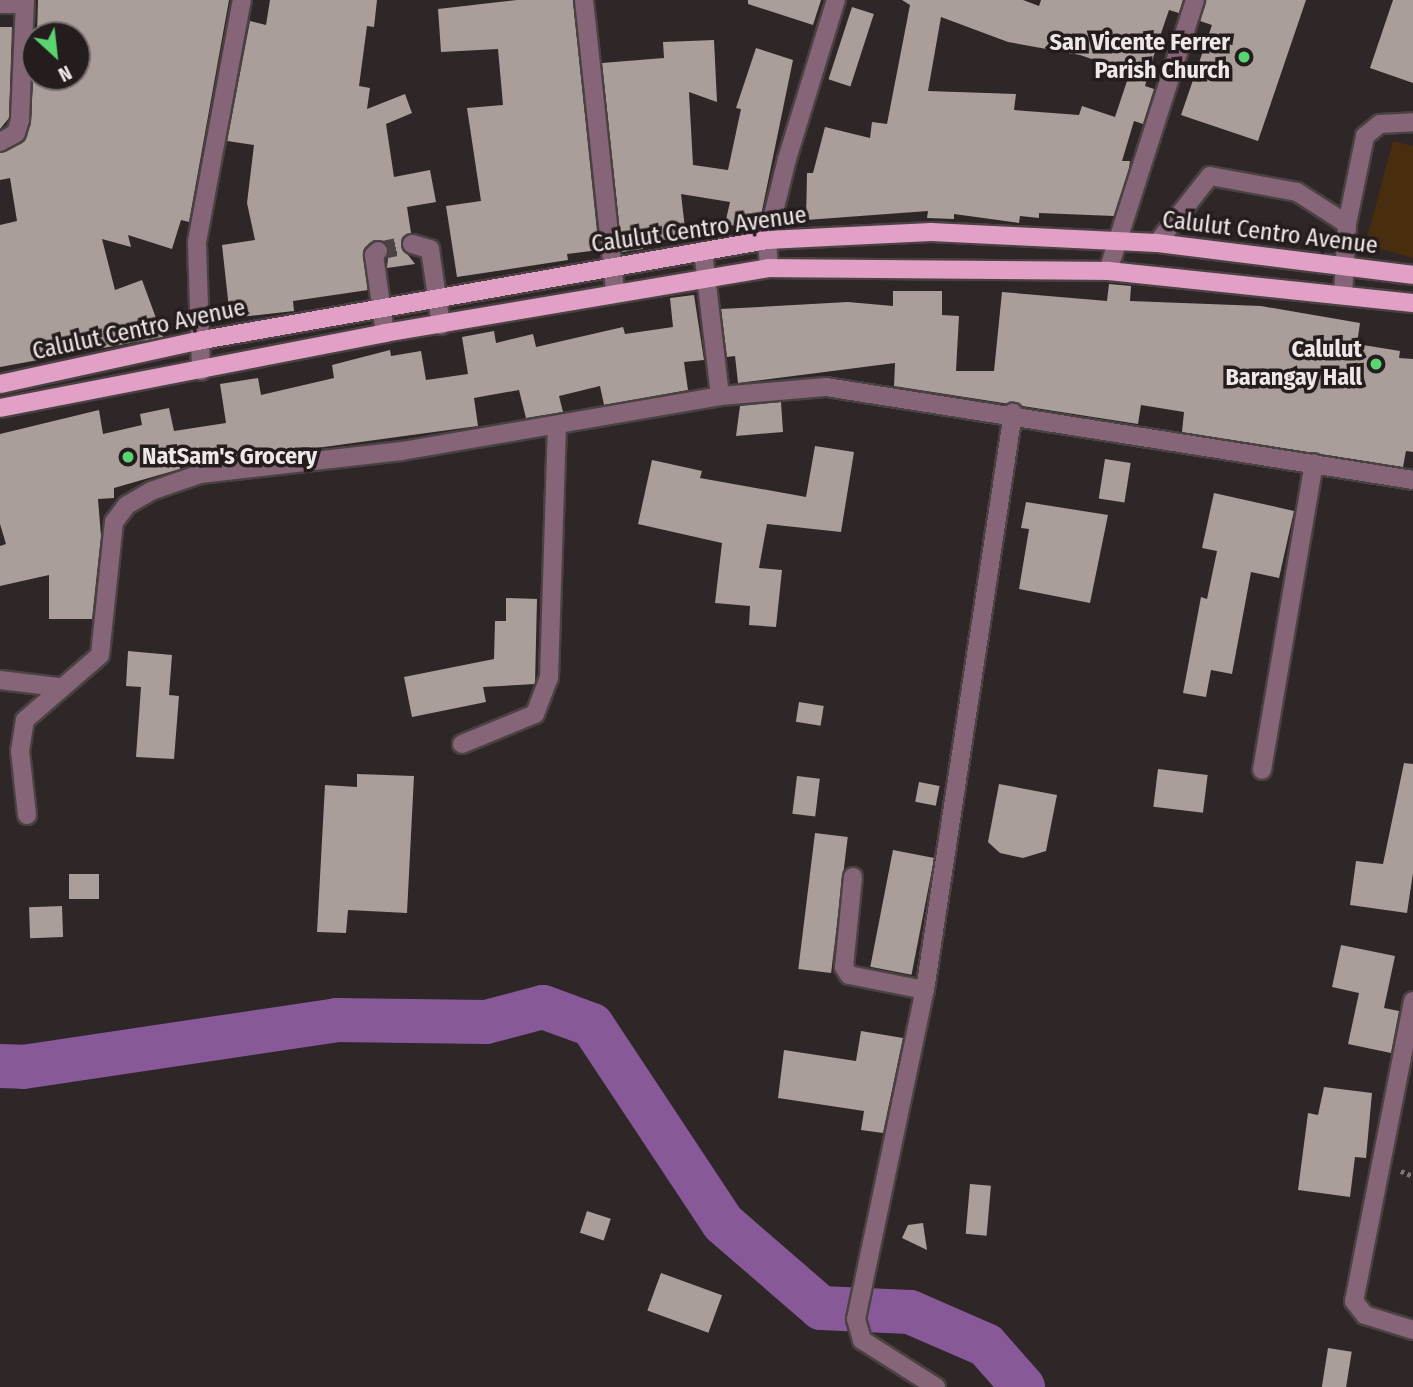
<!DOCTYPE html>
<style>
body{margin:0}
#map{position:relative;width:1413px;height:1387px;overflow:hidden;background:#2f2627;font-family:"Fira Sans Condensed",sans-serif}
div>[style]{position:absolute}
.green>*{inset:0;background:#482d0f}
.river>*{height:44px;margin:-22px;padding:0 22px;transform-origin:22px;border-radius:22px;background:#885999}
.building>*{inset:0;background:#a99e9a;transform-origin:0 0}
.minor-tunnel>*{height:18px;margin-top:-9px;transform-origin:0;background:repeating-linear-gradient(90deg,#4c4344 0 18px,transparent 0 27px)}
.path>*{height:4.5px;margin-top:-2.25px;transform-origin:0;background:repeating-linear-gradient(90deg,#7f7778 0 3.5px,transparent 0 7px)}
.roads{filter:drop-shadow(2px 0 #4a4142) drop-shadow(-2px 0 #4a4142) drop-shadow(0 2px #4a4142) drop-shadow(0 -2px #4a4142)}
.minor>*{height:18px;margin:-9px;padding:0 9px;transform-origin:9px;border-radius:9px;background:#856577}
.major>*{height:18px;margin:-9px;padding:0 9px;transform-origin:9px;border-radius:9px;background:#e2a0c6}
.dots>*{width:19px;height:19px;translate:-50% -50%;box-sizing:border-box;border:4px solid #251d1d;border-radius:50%}
span{translate:-50% -50%;white-space:nowrap;text-align:center;line-height:1.15;-webkit-text-stroke:7px #251d1d;paint-order:stroke}
.poi-label{font-size:24px;color:#efe8e9;font-weight:700}
.right{translate:-100% -50%;text-align:right}
.left{translate:0 -50%;text-align:left}
.street-label{font-size:24px;color:#efe8e9}
.north{position:absolute;left:21px;top:21px;width:70px;height:70px;box-sizing:border-box;background:#251d1d;border:2px solid #766e6f;border-radius:50%;rotate:153deg;font-size:19px;font-weight:700;line-height:28px;text-align:center;color:#efe8e9}
.north::after{content:'';display:block;margin:auto;width:24px;height:32px;background:#58d570;clip-path:polygon(50% 0,100% 100%,50% 72%,0 100%)}
</style>
<div id="map">
<div class="green">
<div style="clip-path:polygon(1393px 141px,1413px 146px,1413px 258px,1365px 245px)"></div>
</div>
<div class="river">
<div style="left:0;top:1066px;width:23px;rotate:2deg"></div>
<div style="left:23px;top:1067px;width:317px;rotate:-8.5deg"></div>
<div style="left:336px;top:1020px;width:150px;rotate:0.8deg"></div>
<div style="left:486px;top:1022px;width:59px;rotate:-14.7deg"></div>
<div style="left:543px;top:1007px;width:52px;rotate:20.2deg"></div>
<div style="left:592px;top:1025px;width:237px;rotate:56.5deg"></div>
<div style="left:723px;top:1223px;width:130px;rotate:40.9deg"></div>
<div style="left:821px;top:1308px;width:89px;rotate:2.6deg"></div>
<div style="left:910px;top:1312px;width:83px;rotate:23.5deg"></div>
<div style="left:986px;top:1345px;width:56px;rotate:48.6deg"></div>
</div>
<div class="building">
<div style="clip-path:polygon(38px 0,229px 0,189px 222px,181px 220px,172px 249px,128px 235px,131px 247px,102px 239px,115px 290px,142px 280px,163px 337px,0 367px,0 225px,17px 221px,10px 178px,0 180px,0 153px,22px 142px,31px 123px,35px 33px,35px 77px,77px 77px,77px 35px,37px 35px)"></div>
<div style="clip-path:polygon(270px 0,377px 0,374px 27px,367px 26px,359px 86px,370px 88px,367px 109px,405px 94px,412px 113px,386px 124px,394px 177px,430px 170px,436px 202px,407px 207px,411px 233px,401px 246px,415px 264px,387px 268px,389px 247px,374px 240px,363px 252px,368px 290px,293px 301px,294px 311px,230px 318px,222px 245px,255px 240px,247px 203px,254px 145px,227px 141px,250px 21px,266px 25px)"></div>
<div style="clip-path:polygon(517px 0,573px 0,599px 250px,567px 254px,568px 260px,457px 277px,446px 206px,481px 201px,467px 108px,503px 105px,498px 49px,441px 52px,438px 9px)"></div>
<div style="clip-path:polygon(748px 0,821px 0,813px 25px,748px 4px)"></div>
<div style="clip-path:polygon(evenodd,902px 0,1023px 0,1039px 6px,1041px 0,1183px 0,1179px 13px,1169px 10px,1156px 48px,1145px 86px,1154px 89px,1143px 124px,1134px 121px,1122px 161px,1130px 161px,1129px 169px,1114px 216px,1039px 213px,1039px 218px,1020px 216px,1019px 223px,954px 214px,954px 219px,927px 218px,928px 211px,806px 220px,807px 173px,813px 173px,825px 127px,870px 138px,872px 122px,887px 124px,910px 5px,902px 0,941px 17px,1008px 42px,1080px 55px,1130px 72px,1115px 117px,1082px 106px,1079px 115px,1014px 110px,1016px 94px,928px 91px,941px 17px)"></div>
<div style="clip-path:polygon(1206px 0,1306px 0,1258px 141px,1181px 115px,1212px 25px,1200px 21px)"></div>
<div style="clip-path:polygon(1393px 0,1413px 0,1413px 83px,1370px 68px)"></div>
<div style="left:852px;top:7px;width:23px;height:76px;rotate:18deg"></div>
<div style="clip-path:polygon(0 27px,12px 27px,9px 118px,0 129px)"></div>
<div style="clip-path:polygon(714px 40px,717px 102px,689px 92px,693px 165px,728px 170px,741px 109px,736px 108px,756px 48px,793px 60px,758px 230px,725px 224px,730px 202px,681px 194px,686px 237px,642px 243px,643px 249px,622px 252px,602px 63px,664px 58px,663px 42px)"></div>
<div style="clip-path:polygon(1109px 284px,1131px 286px,1130px 301px,1261px 306px,1360px 323px,1357px 344px,1400px 351px,1399px 358px,1413px 359px,1413px 452px,1406px 451px,1403px 467px,1182px 432px,1184px 412px,1141px 405px,1138px 424px,894px 386px,895px 363px,738px 383px,735px 356px,727px 357px,721px 309px,848px 302px,893px 306px,893px 291px,942px 291px,942px 315px,959px 316px,956px 371px,994px 371px,1002px 292px,1107px 301px)"></div>
<div style="clip-path:polygon(694px 295px,704px 360px,684px 362px,688px 390px,604px 405px,600px 386px,559px 396px,563px 412px,526px 418px,519px 390px,474px 398px,478px 426px,235px 459px,233px 450px,179px 459px,180px 469px,114px 488px,114px 498px,98px 499px,101px 536px,92px 619px,49px 619px,49px 575px,0 586px,0 546px,6px 544px,0 524px,0 434px,99px 410px,103px 434px,142px 425px,140px 414px,169px 408px,174px 431px,226px 423px,220px 384px,258px 378px,261px 395px,334px 378px,332px 365px,390px 350px,391px 356px,421px 351px,426px 380px,468px 374px,462px 337px,494px 331px,496px 343px,533px 334px,536px 347px,623px 327px,625px 334px,673px 327px,670px 298px)"></div>
<div style="clip-path:polygon(781px 402px,783px 432px,736px 436px,740px 406px)"></div>
<div style="clip-path:polygon(815px 446px,854px 452px,841px 532px,767px 524px,759px 568px,782px 570px,776px 627px,749px 625px,750px 606px,715px 603px,722px 543px,638px 524px,652px 460px,702px 471px,700px 478px,806px 497px)"></div>
<div style="left:1105px;top:459px;width:26px;height:40px;rotate:9deg"></div>
<div style="clip-path:polygon(1214px 493px,1294px 511px,1279px 578px,1251px 572px,1232px 674px,1211px 670px,1206px 697px,1183px 693px,1201px 597px,1207px 599px,1217px 551px,1202px 548px)"></div>
<div style="clip-path:polygon(1026px 502px,1108px 515px,1090px 603px,1019px 589px,1029px 529px,1021px 528px)"></div>
<div style="clip-path:polygon(506px 598px,537px 599px,535px 684px,483px 687px,486px 702px,412px 717px,404px 677px,494px 659px,495px 621px,506px 621px)"></div>
<div style="clip-path:polygon(128px 651px,172px 655px,169px 695px,179px 696px,174px 759px,136px 757px,141px 687px,126px 686px)"></div>
<div style="left:799px;top:702px;width:25px;height:20px;rotate:9deg"></div>
<div style="clip-path:polygon(1404px 763px,1413px 764px,1413px 873px,1407px 913px,1350px 905px,1356px 861px,1383px 864px)"></div>
<div style="left:1158px;top:769px;width:50px;height:38px;rotate:7deg"></div>
<div style="clip-path:polygon(357px 774px,414px 776px,407px 913px,348px 910px,346px 933px,317px 932px,325px 785px,357px 787px)"></div>
<div style="left:797px;top:776px;width:23px;height:38px;rotate:7deg"></div>
<div style="left:919px;top:782px;width:21px;height:20px;rotate:11deg"></div>
<div style="clip-path:polygon(999px 784px,1057px 795px,1046px 851px,1023px 858px,1000px 853px,988px 842px)"></div>
<div style="left:815px;top:833px;width:33px;height:137px;rotate:7deg"></div>
<div style="left:893px;top:850px;width:42px;height:119px;rotate:11deg"></div>
<div style="left:69px;top:874px;width:30px;height:25px"></div>
<div style="left:62px;top:906px;width:31px;height:33px;rotate:88deg"></div>
<div style="clip-path:polygon(1341px 945px,1395px 956px,1384px 1008px,1399px 1011px,1391px 1053px,1348px 1044px,1359px 993px,1332px 987px)"></div>
<div style="clip-path:polygon(861px 1031px,903px 1038px,883px 1133px,861px 1130px,864px 1111px,778px 1098px,784px 1050px,856px 1061px)"></div>
<div style="clip-path:polygon(1324px 1087px,1372px 1093px,1366px 1158px,1355px 1157px,1350px 1197px,1298px 1190px,1308px 1113px,1318px 1115px)"></div>
<div style="left:970px;top:1184px;width:21px;height:50px;rotate:5deg"></div>
<div style="left:587px;top:1211px;width:25px;height:23px;rotate:18deg"></div>
<div style="clip-path:polygon(923px 1223px,927px 1250px,902px 1238px,908px 1225px)"></div>
<div style="left:661px;top:1273px;width:65px;height:40px;rotate:20deg"></div>
<div style="left:1328px;top:1348px;width:24px;height:40px;rotate:9deg"></div>
</div>
<div class="minor-tunnel">
<div style="left:378px;top:251px;width:35px;rotate:-12deg"></div>
</div>
<div class="path">
<div style="left:1401px;top:1171px;width:13px;rotate:23deg"></div>
</div>
<div class="roads">
<div class="minor">
<div style="left:584px;top:0;width:294px;rotate:83.9deg"></div>
<div style="left:0;top:4px;width:24px"></div>
<div style="left:0;top:142px;width:18px;rotate:-29deg"></div>
<div style="left:16px;top:133px;width:14px;rotate:-73deg"></div>
<div style="left:20px;top:120px;width:120px;rotate:-87.6deg"></div>
<div style="left:1347px;top:224px;width:90px;rotate:-78.4deg"></div>
<div style="left:1365px;top:136px;width:19px;rotate:-39deg"></div>
<div style="left:1380px;top:124px;width:33px;rotate:-3deg"></div>
<div style="left:1157px;top:243px;width:85px;rotate:-51.7deg"></div>
<div style="left:1210px;top:176px;width:88px;rotate:10.4deg"></div>
<div style="left:1297px;top:192px;width:59px;rotate:32.6deg"></div>
<div style="left:1347px;top:224px;width:71px;rotate:93.2deg"></div>
<div style="left:412px;top:244px;width:19px;rotate:16deg"></div>
<div style="left:430px;top:249px;width:77px;rotate:81.8deg"></div>
<div style="left:378px;top:251px;width:6px;rotate:135deg"></div>
<div style="left:374px;top:255px;width:79px;rotate:82deg"></div>
<div style="left:703px;top:251px;width:146px;rotate:83.3deg"></div>
<div style="left:769px;top:268px;width:28px;rotate:-94deg"></div>
<div style="left:767px;top:240px;width:83px;rotate:-76.1deg"></div>
<div style="left:787px;top:159px;width:166px;rotate:-72.9deg"></div>
<div style="left:1108px;top:271px;width:285px;rotate:-72.2deg"></div>
<div style="left:201px;top:371px;width:129px;rotate:-91.8deg"></div>
<div style="left:197px;top:242px;width:246px;rotate:-79.5deg"></div>
<div style="left:0;top:680px;width:58px;rotate:6.9deg"></div>
<div style="left:462px;top:744px;width:79px;rotate:-22.3deg"></div>
<div style="left:535px;top:714px;width:39px;rotate:-69deg"></div>
<div style="left:549px;top:678px;width:251px;rotate:-88.2deg"></div>
<div style="left:1262px;top:770px;width:311px;rotate:-80.4deg"></div>
<div style="left:27px;top:815px;width:64px;rotate:-96.2deg"></div>
<div style="left:20px;top:751px;width:31px;rotate:-81deg"></div>
<div style="left:25px;top:720px;width:99px;rotate:-40.9deg"></div>
<div style="left:100px;top:655px;width:134px;rotate:-84deg"></div>
<div style="left:114px;top:522px;width:21px;rotate:-53deg"></div>
<div style="left:127px;top:505px;width:28px;rotate:-30deg"></div>
<div style="left:151px;top:491px;width:52px;rotate:-19.1deg"></div>
<div style="left:200px;top:474px;width:203px;rotate:-6.5deg"></div>
<div style="left:402px;top:451px;width:323px;rotate:-9.8deg"></div>
<div style="left:720px;top:396px;width:106px;rotate:-4.9deg"></div>
<div style="left:826px;top:387px;width:594px;rotate:9deg"></div>
<div style="left:853px;top:877px;width:90px;rotate:95.7deg"></div>
<div style="left:844px;top:967px;width:9px;rotate:58deg"></div>
<div style="left:849px;top:975px;width:77px;rotate:11.2deg"></div>
<div style="left:1413px;top:1001px;width:306px;rotate:101.1deg"></div>
<div style="left:1354px;top:1301px;width:18px;rotate:52deg"></div>
<div style="left:1365px;top:1315px;width:50px;rotate:17.4deg"></div>
<div style="left:936px;top:1387px;width:88px;rotate:-147.6deg"></div>
<div style="left:862px;top:1340px;width:22px;rotate:-106deg"></div>
<div style="left:856px;top:1319px;width:336px;rotate:-78.2deg"></div>
<div style="left:925px;top:990px;width:584px;rotate:-81.33deg"></div>
</div>
<div class="major">
<div style="left:0;top:384px;width:202px;rotate:-12.3deg"></div>
<div style="left:197px;top:341px;width:579px;rotate:-10.05deg"></div>
<div style="left:767px;top:240px;width:164px;rotate:-2.8deg"></div>
<div style="left:931px;top:232px;width:226px;rotate:2.8deg"></div>
<div style="left:1157px;top:243px;width:258px;rotate:7.1deg"></div>
<div style="left:0;top:408px;width:392px;rotate:-11deg"></div>
<div style="left:385px;top:333px;width:389px;rotate:-9.6deg"></div>
<div style="left:769px;top:268px;width:339px;rotate:0.5deg"></div>
<div style="left:1108px;top:271px;width:307px;rotate:6deg"></div>
</div>
</div>
<div class="dots">
<div style="left:1244px;top:57px;background:#58d570"></div>
<div style="left:1376px;top:364px;background:#58d570"></div>
<div style="left:128px;top:457px;background:#58d570"></div>
</div>
<div class="poi-label">
<span class="right" style="left:1230px;top:57px">San Vicente Ferrer<br>Parish Church</span>
<span class="right" style="left:1362px;top:364px">Calulut<br>Barangay Hall</span>
<span class="left" style="left:142px;top:457px">NatSam's Grocery</span>
</div>
<div class="street-label">
<span style="left:699px;top:230px;rotate:-8deg">Calulut Centro Avenue</span>
<span style="left:1270px;top:233px;rotate:7deg">Calulut Centro Avenue</span>
<span style="left:139px;top:330px;rotate:-12deg">Calulut Centro Avenue</span>
</div>
<div class="north">N</div>
</div>
